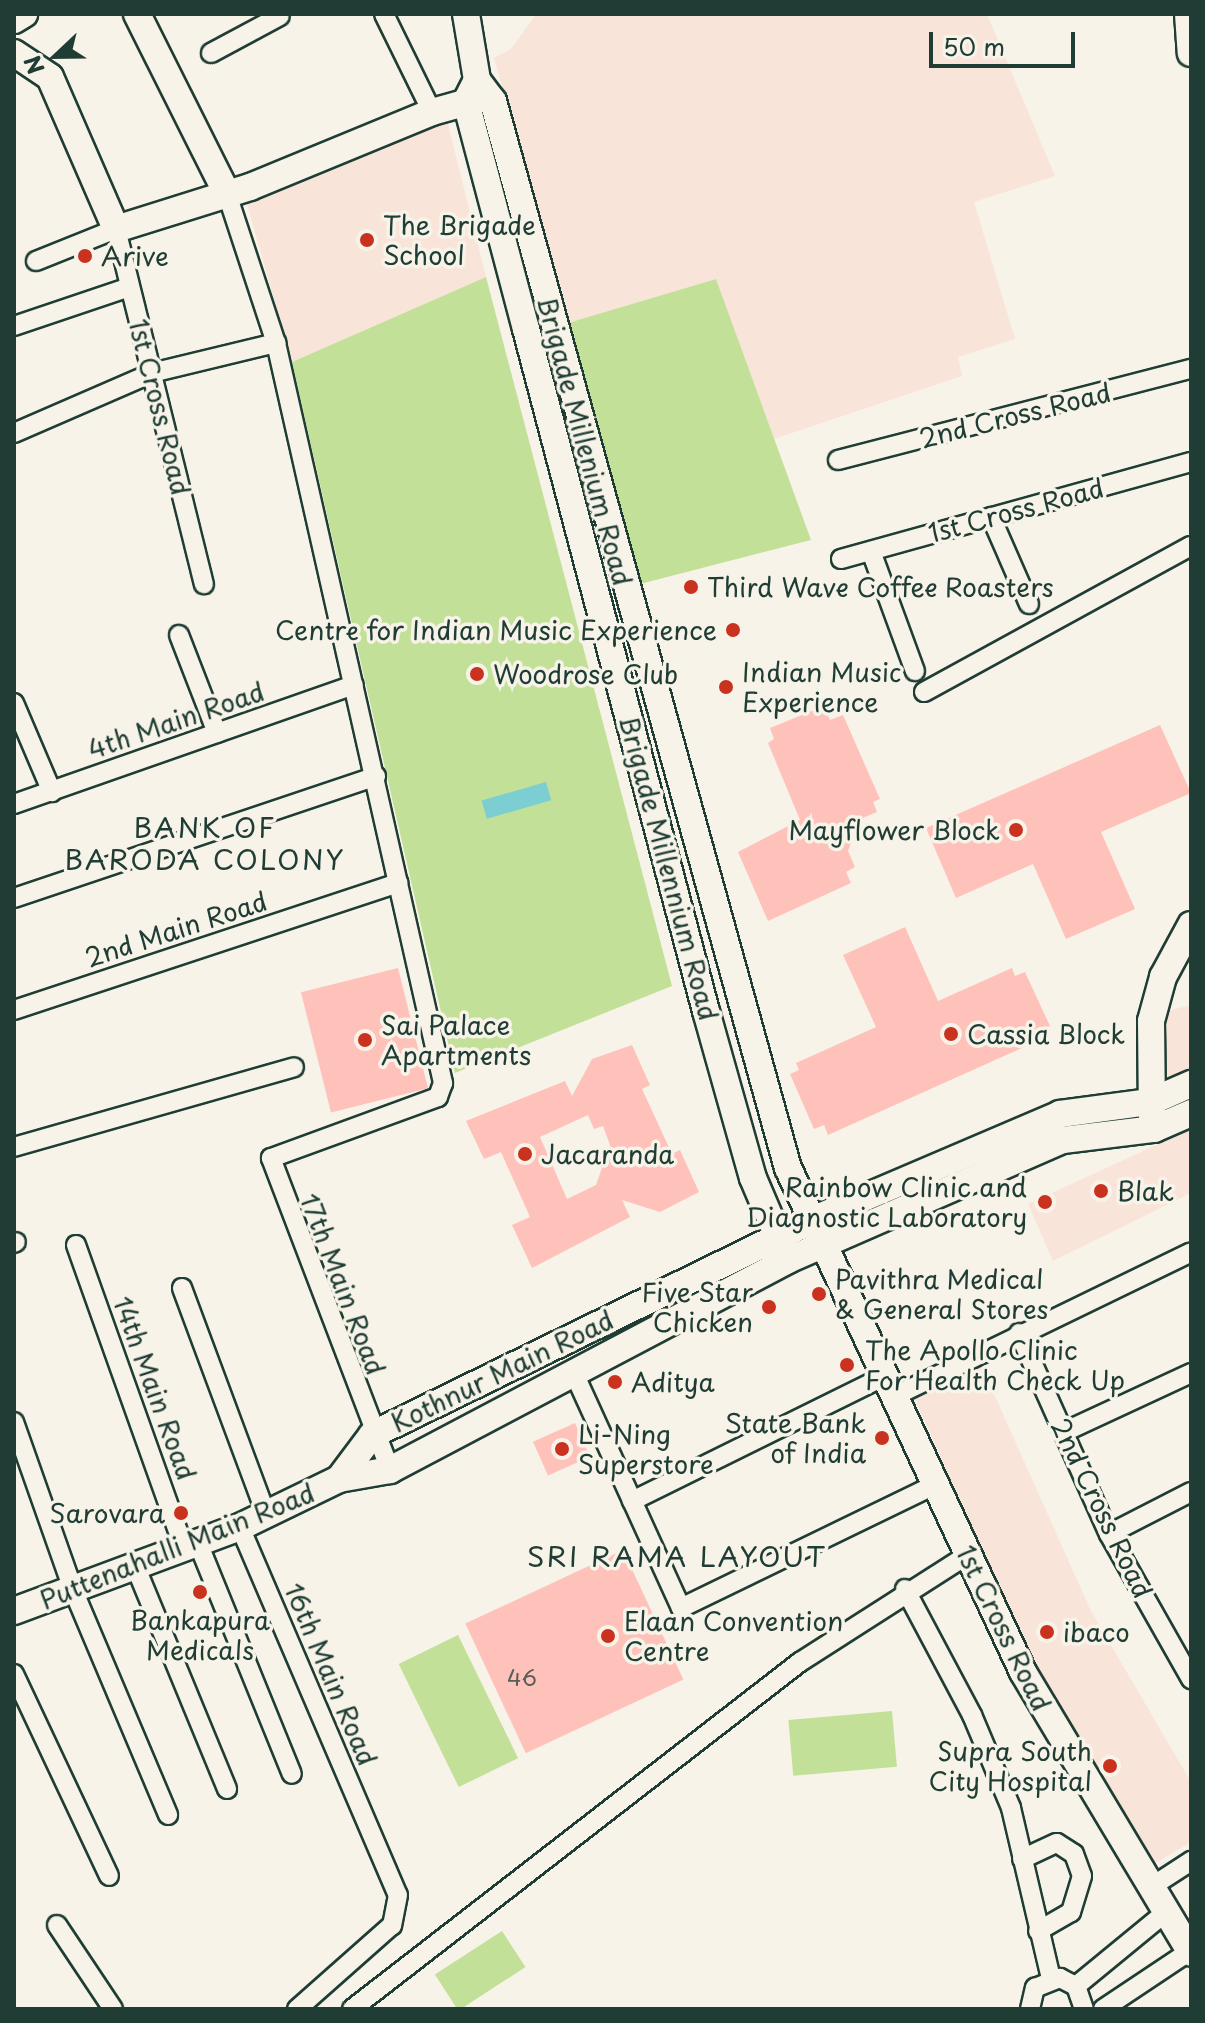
<!DOCTYPE html>
<style>
body{margin:0}
#map{position:relative;width:1205px;height:2023px;overflow:hidden;background:#f7f3e8;font-family:"Playpen Sans",sans-serif}
div>[style]{position:absolute}
.built>*{inset:0;background:#f9e4da}
.green>*{inset:0;background:#c3e098;transform-origin:0 0}
.water>*{inset:0;background:#7cced2;transform-origin:0 0}
.building>*{inset:0;background:#fec2ba;transform-origin:0 0}
.roads{filter:drop-shadow(2px 0 #1f3d34) drop-shadow(-2px 0 #1f3d34) drop-shadow(0 2px #1f3d34) drop-shadow(0 -2px #1f3d34)}
.street>*{height:18px;margin:-9px;padding:0 9px;transform-origin:9px;border-radius:9px;background:#f7f3e8}
.secondary>*{height:26px;margin:-13px;padding:0 13px;transform-origin:13px;border-radius:13px;background:#f7f3e8}
.dots>*{width:22px;height:22px;translate:-50% -50%;box-sizing:border-box;border:4px solid #f7f3e8;border-radius:50%}
span{translate:-50% -50%;white-space:nowrap;text-align:center;line-height:1.15;-webkit-text-stroke:7px #f7f3e8;paint-order:stroke}
.number-label{font-size:22px;color:#575e56}
.number-label span{-webkit-text-stroke-width:0}
.poi-label{font-size:26px;color:#1f3d34}
.left{translate:0 -50%;text-align:left}
.right{translate:-100% -50%;text-align:right}
.street-label{font-size:26px;color:#1f3d34}
.neighbourhood-label{font-size:28px;color:#1f3d34;letter-spacing:2px}
.frame{position:absolute;inset:0;border:16px solid #1f3d34;pointer-events:none}
.north{position:absolute;left:16px;top:16px;width:80px;height:80px;-webkit-text-stroke:6px #f7f3e8;paint-order:stroke;rotate:248deg;font-size:22px;font-weight:700;line-height:32px;text-align:center;color:#1f3d34}
.north::after{content:'';display:block;margin:auto;width:28px;height:36px;background:#1f3d34;clip-path:polygon(50% 0,100% 100%,50% 72%,0 100%)}
.scale{position:absolute;left:929px;top:32px;width:146px;height:36px;box-sizing:border-box;border:4px solid #1f3d34;border-top:0;padding-left:10px;font-size:24px;line-height:28px;white-space:nowrap;color:#1f3d34;-webkit-text-stroke:6px #f7f3e8;paint-order:stroke}
</style>
<div id="map">
<div class="built">
<div style="clip-path:polygon(536px 14px,987px 14px,1055px 176px,974px 202px,1015px 339px,958px 357px,962px 376px,774px 439px,716px 279px,568px 323px,494px 58px,511px 49px)"></div>
<div style="clip-path:polygon(446px 116px,486px 277px,292px 362px,247px 204px)"></div>
<div style="clip-path:polygon(1191px 1005px,1191px 1068px,1168px 1078px,1156px 1037px,1164px 1012px)"></div>
<div style="clip-path:polygon(1191px 1129px,1191px 1193px,1053px 1261px,1028px 1204px)"></div>
<div style="clip-path:polygon(981px 1365px,1091px 1611px,1191px 1782px,1191px 1842px,1154px 1864px,1024px 1643px,913px 1395px)"></div>
</div>
<div class="green">
<div style="clip-path:polygon(486px 277px,672px 986px,455px 1073px,292px 362px)"></div>
<div style="clip-path:polygon(716px 279px,811px 540px,640px 584px,568px 323px)"></div>
<div style="left:458px;top:1635px;width:137px;height:66px;rotate:64deg"></div>
<div style="left:892px;top:1711px;width:56px;height:104px;rotate:85deg"></div>
<div style="left:502px;top:1931px;width:43px;height:80px;rotate:57deg"></div>
</div>
<div class="water">
<div style="left:546px;top:782px;width:19px;height:67px;rotate:74deg"></div>
</div>
<div class="building">
<div style="clip-path:polygon(824px 706px,830px 720px,843px 715px,880px 799px,873px 802px,877px 812px,860px 819px,848px 851px,855px 867px,846px 872px,851px 883px,768px 921px,738px 852px,800px 820px,768px 743px,774px 739px,770px 728px)"></div>
<div style="clip-path:polygon(1160px 725px,1191px 793px,1101px 832px,1135px 909px,1066px 939px,1033px 864px,956px 898px,926px 828px)"></div>
<div style="clip-path:polygon(905px 927px,938px 1001px,1012px 968px,1015px 976px,1025px 972px,1050px 1026px,1041px 1030px,1044px 1038px,828px 1135px,824px 1125px,814px 1129px,790px 1074px,799px 1070px,796px 1063px,876px 1027px,843px 955px)"></div>
<div style="left:398px;top:968px;width:124px;height:100px;rotate:76deg"></div>
<div style="clip-path:polygon(evenodd,632px 1045px,650px 1085px,642px 1089px,672px 1154px,680px 1150px,699px 1192px,660px 1212px,622px 1200px,630px 1217px,532px 1268px,512px 1225px,530px 1217px,501px 1152px,484px 1159px,466px 1121px,565px 1081px,572px 1096px,592px 1059px,632px 1045px,588px 1115px,594px 1129px,603px 1126px,610px 1145px,596px 1185px,567px 1199px,540px 1137px,588px 1115px)"></div>
<div style="left:575px;top:1423px;width:37px;height:46px;rotate:66deg"></div>
<div style="left:623px;top:1550px;width:143px;height:174px;rotate:65deg"></div>
</div>
<div class="roads">
<div class="street">
<div style="left:384px;top:14px;width:109px;rotate:63.9deg"></div>
<div style="left:211px;top:53px;width:78px;rotate:-28.2deg"></div>
<div style="left:227px;top:194px;width:157px;rotate:71.8deg"></div>
<div style="left:276px;top:343px;width:759px;rotate:77.28deg"></div>
<div style="left:443px;top:1083px;width:15px;rotate:110deg"></div>
<div style="left:438px;top:1097px;width:178px;rotate:159.9deg"></div>
<div style="left:271px;top:1158px;width:334px;rotate:69.1deg"></div>
<div style="left:36px;top:261px;width:86px;rotate:-21.8deg"></div>
<div style="left:116px;top:229px;width:366px;rotate:76.1deg"></div>
<div style="left:14px;top:326px;width:122px;rotate:-18.6deg"></div>
<div style="left:14px;top:433px;width:150px;rotate:-23.5deg"></div>
<div style="left:152px;top:373px;width:128px;rotate:-13.6deg"></div>
<div style="left:838px;top:460px;width:365px;rotate:-14.5deg"></div>
<div style="left:991px;top:517px;width:95px;rotate:66.4deg"></div>
<div style="left:871px;top:551px;width:128px;rotate:69.9deg"></div>
<div style="left:841px;top:559px;width:363px;rotate:-15.5deg"></div>
<div style="left:179px;top:635px;width:105px;rotate:68.8deg"></div>
<div style="left:924px;top:692px;width:304px;rotate:-28.7deg"></div>
<div style="left:14px;top:703px;width:97px;rotate:66.9deg"></div>
<div style="left:14px;top:804px;width:360px;rotate:-19.3deg"></div>
<div style="left:14px;top:898px;width:382px;rotate:-18.6deg"></div>
<div style="left:14px;top:1010px;width:405px;rotate:-18.3deg"></div>
<div style="left:14px;top:1147px;width:291px;rotate:-15.9deg"></div>
<div style="left:14px;top:1243px;width:2px;rotate:-27deg"></div>
<div style="left:76px;top:1245px;width:322px;rotate:70.4deg"></div>
<div style="left:182px;top:1288px;width:241px;rotate:69.6deg"></div>
<div style="left:1019px;top:1333px;width:220px;rotate:65.9deg"></div>
<div style="left:1109px;top:1534px;width:167px;rotate:60.5deg"></div>
<div style="left:573px;top:1371px;width:260px;rotate:65.5deg"></div>
<div style="left:681px;top:1608px;width:281px;rotate:-25.9deg"></div>
<div style="left:893px;top:1397px;width:331px;rotate:-25.9deg"></div>
<div style="left:14px;top:1422px;width:180px;rotate:70.6deg"></div>
<div style="left:74px;top:1592px;width:242px;rotate:67.1deg"></div>
<div style="left:1064px;top:1432px;width:140px;rotate:-24.9deg"></div>
<div style="left:632px;top:1501px;width:280px;rotate:-26.3deg"></div>
<div style="left:240px;top:1527px;width:400px;rotate:66.8deg"></div>
<div style="left:398px;top:1895px;width:31px;rotate:101deg"></div>
<div style="left:392px;top:1925px;width:127px;rotate:138.5deg"></div>
<div style="left:1109px;top:1534px;width:92px;rotate:-27.1deg"></div>
<div style="left:198px;top:1543px;width:249px;rotate:67.9deg"></div>
<div style="left:136px;top:1568px;width:239px;rotate:67.6deg"></div>
<div style="left:905px;top:1589px;width:143px;rotate:62deg"></div>
<div style="left:972px;top:1715px;width:101px;rotate:67.2deg"></div>
<div style="left:1011px;top:1808px;width:175px;rotate:76.8deg"></div>
<div style="left:14px;top:1674px;width:223px;rotate:64.8deg"></div>
<div style="left:1022px;top:1859px;width:38px;rotate:-25deg"></div>
<div style="left:1057px;top:1843px;width:20px;rotate:33deg"></div>
<div style="left:1074px;top:1854px;width:23px;rotate:70deg"></div>
<div style="left:1082px;top:1876px;width:38px;rotate:107deg"></div>
<div style="left:1071px;top:1912px;width:38px;rotate:150deg"></div>
<div style="left:1151px;top:1887px;width:48px;rotate:-33deg"></div>
<div style="left:57px;top:1925px;width:101px;rotate:56.3deg"></div>
<div style="left:1076px;top:1986px;width:117px;rotate:-39.4deg"></div>
<div style="left:352px;top:2009px;width:567px;rotate:-37.76deg"></div>
<div style="left:800px;top:1662px;width:198px;rotate:-32.6deg"></div>
<div style="left:1030px;top:2009px;width:22px;rotate:-77deg"></div>
<div style="left:1035px;top:1988px;width:27px;rotate:-22deg"></div>
<div style="left:1060px;top:1978px;width:18px;rotate:27deg"></div>
<div style="left:1076px;top:1986px;width:24px;rotate:71deg"></div>
<div style="left:1103px;top:2009px;width:105px;rotate:-33.7deg"></div>
</div>
<div class="secondary">
<div style="left:137px;top:14px;width:201px;rotate:63.4deg"></div>
<div style="left:466px;top:14px;width:67px;rotate:80.5deg"></div>
<div style="left:1188px;top:14px;width:39px;rotate:86deg"></div>
<div style="left:14px;top:20px;width:12px;rotate:-31deg"></div>
<div style="left:14px;top:53px;width:43px;rotate:33.7deg"></div>
<div style="left:50px;top:77px;width:166px;rotate:66.5deg"></div>
<div style="left:116px;top:229px;width:140px;rotate:-17.4deg"></div>
<div style="left:250px;top:187px;width:197px;rotate:-22.4deg"></div>
<div style="left:432px;top:112px;width:52px;rotate:-15.6deg"></div>
<div style="left:477px;top:80px;width:26px;rotate:53deg"></div>
<div style="left:493px;top:101px;width:1107px;rotate:74.55deg"></div>
<div style="left:788px;top:1168px;width:556px;rotate:65deg"></div>
<div style="left:1023px;top:1672px;width:327px;rotate:59.1deg"></div>
<div style="left:477px;top:80px;width:25px;rotate:117deg"></div>
<div style="left:466px;top:102px;width:235px;rotate:75.2deg"></div>
<div style="left:526px;top:329px;width:705px;rotate:75.22deg"></div>
<div style="left:706px;top:1011px;width:173px;rotate:74.3deg"></div>
<div style="left:753px;top:1178px;width:89px;rotate:66.9deg"></div>
<div style="left:1152px;top:1116px;width:95px;rotate:-90.6deg"></div>
<div style="left:1151px;top:1021px;width:46px;rotate:-74.7deg"></div>
<div style="left:1163px;top:977px;width:59px;rotate:-61.7deg"></div>
<div style="left:339px;top:1479px;width:55px;rotate:-53.1deg"></div>
<div style="left:372px;top:1435px;width:490px;rotate:-26deg"></div>
<div style="left:812px;top:1220px;width:270px;rotate:-23.1deg"></div>
<div style="left:1060px;top:1114px;width:91px;rotate:-7.6deg"></div>
<div style="left:1150px;top:1102px;width:45px;rotate:-23.7deg"></div>
<div style="left:14px;top:1611px;width:241px;rotate:-20.4deg"></div>
<div style="left:240px;top:1527px;width:110px;rotate:-25.9deg"></div>
<div style="left:339px;top:1479px;width:52px;rotate:-10deg"></div>
<div style="left:390px;top:1470px;width:450px;rotate:-27.8deg"></div>
<div style="left:788px;top:1260px;width:300px;rotate:-23.6deg"></div>
<div style="left:1063px;top:1140px;width:92px;rotate:-6.9deg"></div>
<div style="left:1154px;top:1129px;width:40px;rotate:-23.4deg"></div>
</div>
</div>
<div class="dots">
<div style="left:367px;top:240px;background:#c8321e"></div>
<div style="left:85px;top:256px;background:#c8321e"></div>
<div style="left:691px;top:587px;background:#c8321e"></div>
<div style="left:733px;top:630px;background:#c8321e"></div>
<div style="left:477px;top:674px;background:#c8321e"></div>
<div style="left:726px;top:687px;background:#c8321e"></div>
<div style="left:1016px;top:830px;background:#c8321e"></div>
<div style="left:951px;top:1034px;background:#c8321e"></div>
<div style="left:365px;top:1040px;background:#c8321e"></div>
<div style="left:525px;top:1154px;background:#c8321e"></div>
<div style="left:1101px;top:1191px;background:#c8321e"></div>
<div style="left:1045px;top:1202px;background:#c8321e"></div>
<div style="left:819px;top:1294px;background:#c8321e"></div>
<div style="left:769px;top:1307px;background:#c8321e"></div>
<div style="left:847px;top:1365px;background:#c8321e"></div>
<div style="left:615px;top:1382px;background:#c8321e"></div>
<div style="left:882px;top:1438px;background:#c8321e"></div>
<div style="left:562px;top:1449px;background:#c8321e"></div>
<div style="left:181px;top:1513px;background:#c8321e"></div>
<div style="left:200px;top:1592px;background:#c8321e"></div>
<div style="left:1047px;top:1632px;background:#c8321e"></div>
<div style="left:608px;top:1636px;background:#c8321e"></div>
<div style="left:1110px;top:1766px;background:#c8321e"></div>
</div>
<div class="number-label">
<span style="left:522px;top:1677px">46</span>
</div>
<div class="poi-label">
<span class="left" style="left:383px;top:240px">The Brigade<br>School</span>
<span class="left" style="left:101px;top:256px">Arive</span>
<span class="left" style="left:707px;top:587px">Third Wave Coffee Roasters</span>
<span class="right" style="left:717px;top:630px">Centre for Indian Music Experience</span>
<span class="left" style="left:742px;top:687px">Indian Music<br>Experience</span>
<span class="left" style="left:493px;top:674px">Woodrose Club</span>
<span class="right" style="left:1000px;top:830px">Mayflower Block</span>
<span class="left" style="left:381px;top:1040px">Sai Palace<br>Apartments</span>
<span class="left" style="left:967px;top:1034px">Cassia Block</span>
<span class="left" style="left:541px;top:1154px">Jacaranda</span>
<span class="right" style="left:1027px;top:1202px">Rainbow Clinic and<br>Diagnostic Laboratory</span>
<span class="left" style="left:1117px;top:1191px">Blak</span>
<span class="left" style="left:835px;top:1294px">Pavithra Medical<br>&amp; General Stores</span>
<span class="right" style="left:753px;top:1307px">Five Star<br>Chicken</span>
<span class="left" style="left:865px;top:1365px">The Apollo Clinic<br>For Health Check Up</span>
<span class="left" style="left:631px;top:1382px">Aditya</span>
<span class="right" style="left:866px;top:1438px">State Bank<br>of India</span>
<span class="left" style="left:578px;top:1449px">Li-Ning<br>Superstore</span>
<span class="right" style="left:165px;top:1513px">Sarovara</span>
<span style="left:200px;top:1635px">Bankapura<br>Medicals</span>
<span class="left" style="left:624px;top:1636px">Elaan Convention<br>Centre</span>
<span class="left" style="left:1063px;top:1632px">ibaco</span>
<span class="right" style="left:1092px;top:1766px">Supra South<br>City Hospital</span>
</div>
<div class="street-label">
<span style="left:160px;top:407px;rotate:76deg">1st Cross Road</span>
<span style="left:1015px;top:415px;rotate:-14deg">2nd Cross Road</span>
<span style="left:585px;top:441px;rotate:75deg">Brigade Millenium Road</span>
<span style="left:1016px;top:510px;rotate:-15deg">1st Cross Road</span>
<span style="left:176px;top:720px;rotate:-19deg">4th Main Road</span>
<span style="left:669px;top:868px;rotate:75deg">Brigade Millennium Road</span>
<span style="left:176px;top:929px;rotate:-18deg">2nd Main Road</span>
<span style="left:343px;top:1284px;rotate:69deg">17th Main Road</span>
<span style="left:502px;top:1371px;rotate:-26deg">Kothnur Main Road</span>
<span style="left:155px;top:1388px;rotate:70deg">14th Main Road</span>
<span style="left:1102px;top:1508px;rotate:64deg">2nd Cross Road</span>
<span style="left:177px;top:1546px;rotate:-22deg">Puttenahalli Main Road</span>
<span style="left:1004px;top:1628px;rotate:64deg">1st Cross Road</span>
<span style="left:331px;top:1674px;rotate:67deg">16th Main Road</span>
</div>
<div class="neighbourhood-label">
<span style="left:205px;top:843px">BANK OF<br>BARODA COLONY</span>
<span style="left:677px;top:1556px">SRI RAMA LAYOUT</span>
</div>
<div class="frame"></div>
<div class="north">N</div>
<div class="scale">50 m</div>
</div>
